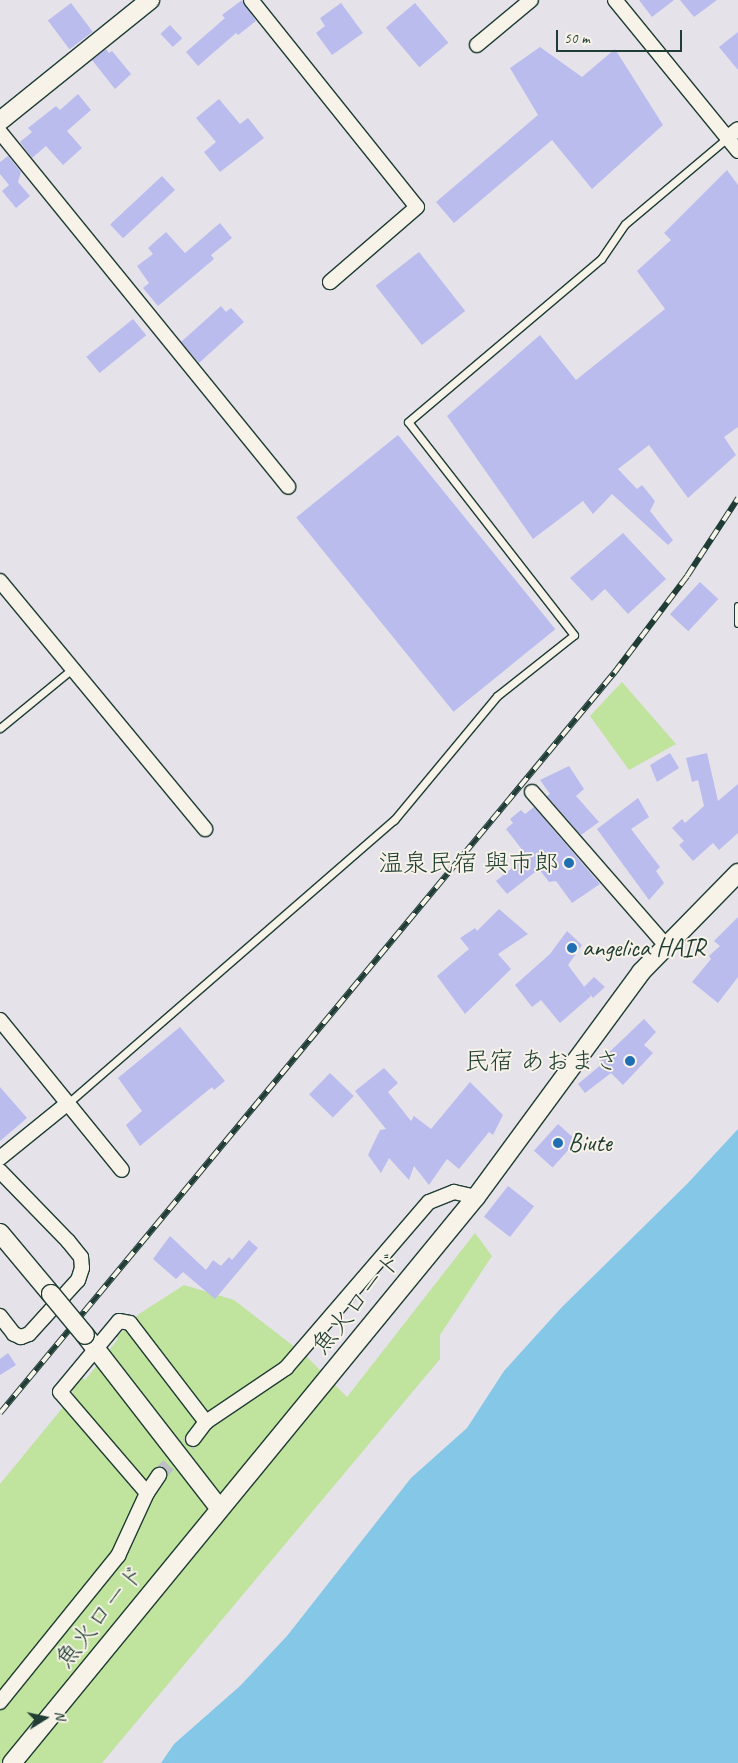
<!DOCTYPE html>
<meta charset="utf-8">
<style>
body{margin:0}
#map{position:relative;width:738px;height:1763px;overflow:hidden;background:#e5e2ea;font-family:Caveat,"Klee One",sans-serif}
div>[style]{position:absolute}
.green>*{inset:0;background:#c0e39d}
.water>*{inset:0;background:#85c7e6}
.building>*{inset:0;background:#babcee;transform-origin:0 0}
.minor-tunnel>*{height:14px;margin-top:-7px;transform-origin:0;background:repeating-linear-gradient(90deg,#bdc1c6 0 14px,transparent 0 21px)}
.roads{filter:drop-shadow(1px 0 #1f3d34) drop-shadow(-1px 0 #1f3d34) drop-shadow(0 1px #1f3d34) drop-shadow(0 -1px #1f3d34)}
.service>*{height:7px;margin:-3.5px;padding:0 3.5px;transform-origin:3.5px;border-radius:3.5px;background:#f7f3e8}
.minor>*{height:14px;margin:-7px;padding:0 7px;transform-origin:7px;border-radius:7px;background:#f7f3e8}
.tertiary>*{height:18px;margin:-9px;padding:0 9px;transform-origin:9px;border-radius:9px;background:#f7f3e8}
.rail>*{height:5.5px;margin-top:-2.75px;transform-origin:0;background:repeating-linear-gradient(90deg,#f7f3e8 0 11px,#1f3d34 0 22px);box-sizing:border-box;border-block:1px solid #1f3d34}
.bridges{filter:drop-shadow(1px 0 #1f3d34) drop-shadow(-1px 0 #1f3d34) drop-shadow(0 1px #1f3d34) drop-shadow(0 -1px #1f3d34)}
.tertiary-bridge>*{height:18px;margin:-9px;padding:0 9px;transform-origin:9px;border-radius:9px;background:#f7f3e8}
.dots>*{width:14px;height:14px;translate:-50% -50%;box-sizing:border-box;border:2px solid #f7f3e8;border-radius:50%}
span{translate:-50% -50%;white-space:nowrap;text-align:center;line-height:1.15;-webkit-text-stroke:4px #f7f3e8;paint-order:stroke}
.poi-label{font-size:25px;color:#1f3d34}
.right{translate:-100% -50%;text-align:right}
.left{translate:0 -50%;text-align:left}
.street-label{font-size:25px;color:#1f3d34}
.north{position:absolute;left:20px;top:1693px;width:50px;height:50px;-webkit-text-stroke:4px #f7f3e8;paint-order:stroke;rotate:80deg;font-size:14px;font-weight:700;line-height:20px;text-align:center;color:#1f3d34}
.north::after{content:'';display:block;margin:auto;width:18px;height:22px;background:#1f3d34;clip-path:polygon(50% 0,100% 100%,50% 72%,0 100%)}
.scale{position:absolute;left:556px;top:30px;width:126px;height:22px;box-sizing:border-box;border:2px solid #1f3d34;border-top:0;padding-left:6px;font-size:15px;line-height:18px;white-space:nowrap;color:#1f3d34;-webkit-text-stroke:4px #f7f3e8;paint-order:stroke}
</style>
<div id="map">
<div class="green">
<div style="clip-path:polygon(622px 682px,676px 744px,629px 770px,590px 716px)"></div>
<div style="clip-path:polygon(475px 1233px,492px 1256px,440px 1335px,440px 1359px,102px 1763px,0 1763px,0 1484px,73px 1395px,72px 1389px,82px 1377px,85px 1380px,118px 1339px,117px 1337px,139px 1314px,184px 1285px,234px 1300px,305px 1355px,347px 1397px)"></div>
</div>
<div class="water">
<div style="clip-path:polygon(738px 1129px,738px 1763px,161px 1763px,174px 1744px,240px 1686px,287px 1636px,411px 1478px,467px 1428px,504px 1371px,562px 1307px,687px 1184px)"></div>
</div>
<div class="building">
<div style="clip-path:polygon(242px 0,256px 21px,238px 35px,236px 33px,198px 66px,186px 52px,225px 18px,222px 15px)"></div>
<div style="clip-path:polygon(639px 0,674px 0,652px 17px)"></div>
<div style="clip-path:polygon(680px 0,717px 0,694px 17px)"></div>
<div style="left:71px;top:3px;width:36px;height:29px;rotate:53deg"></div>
<div style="clip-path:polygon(341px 3px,363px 33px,332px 55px,316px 33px,325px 26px,320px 18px)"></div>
<div style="left:415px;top:3px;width:52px;height:38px;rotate:50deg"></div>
<div style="left:170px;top:25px;width:18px;height:13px;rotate:47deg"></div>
<div style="clip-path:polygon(738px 32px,738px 70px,719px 47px)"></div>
<div style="clip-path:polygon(540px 47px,582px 77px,615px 49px,663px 125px,592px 189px,552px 140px,454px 223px,436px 202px,538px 115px,510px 68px)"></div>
<div style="clip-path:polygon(106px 49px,109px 53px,112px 51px,131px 74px,115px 89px,92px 60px)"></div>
<div style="clip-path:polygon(78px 94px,91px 110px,67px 131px,82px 148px,63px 165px,46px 146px,32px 158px,20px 142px,32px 132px,28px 128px,56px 106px,60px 110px)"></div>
<div style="clip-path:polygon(219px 99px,240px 124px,248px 118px,264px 138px,220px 172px,204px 152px,216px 142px,196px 118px)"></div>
<div style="clip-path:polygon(8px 156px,21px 172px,18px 182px,30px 196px,16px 208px,2px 191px,9px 185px,0 174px,0 162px)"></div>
<div style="clip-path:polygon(727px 170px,738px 185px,738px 427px,724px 437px,736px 455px,688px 498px,649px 445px,618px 469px,637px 489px,642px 485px,655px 501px,650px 511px,673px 540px,668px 545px,612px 494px,593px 514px,583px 501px,533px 539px,447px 416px,540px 335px,576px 380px,665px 309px,637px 271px,671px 240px,664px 233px)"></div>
<div style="left:162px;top:176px;width:19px;height:71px;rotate:47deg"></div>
<div style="clip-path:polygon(220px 223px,232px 238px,211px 255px,214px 259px,158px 306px,143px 288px,149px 283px,137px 266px,153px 254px,148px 248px,166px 232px,185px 253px)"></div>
<div style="left:419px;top:252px;width:75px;height:55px;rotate:52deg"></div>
<div style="clip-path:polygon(221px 306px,226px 312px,231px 308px,244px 322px,199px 363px,181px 342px)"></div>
<div style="left:133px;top:319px;width:21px;height:60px;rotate:51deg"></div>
<div style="left:398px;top:435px;width:250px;height:131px;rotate:51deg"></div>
<div style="clip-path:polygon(623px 533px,666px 579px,628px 614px,605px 589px,592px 601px,570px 578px)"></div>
<div style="left:700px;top:582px;width:25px;height:44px;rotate:43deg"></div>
<div style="clip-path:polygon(670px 753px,679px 768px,657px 782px,650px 765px)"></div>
<div style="clip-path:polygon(707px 753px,718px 801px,738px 784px,738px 833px,719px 850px,713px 843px,693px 861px,679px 845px,684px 841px,672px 828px,682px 819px,685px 823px,704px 806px,698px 780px,692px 782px,686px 758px)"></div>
<div style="clip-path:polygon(569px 766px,584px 789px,576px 796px,599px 822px,581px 835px,547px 796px,550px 794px,540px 780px)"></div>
<div style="clip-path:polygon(638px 798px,649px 817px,631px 829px,660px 867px,656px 871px,664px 883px,649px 900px,597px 829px)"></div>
<div style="clip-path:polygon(534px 807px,600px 884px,572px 903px,556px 881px,549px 882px,539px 869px,507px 894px,496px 881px,527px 856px,506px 829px,513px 823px,510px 819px,521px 810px,525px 814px)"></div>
<div style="clip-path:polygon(499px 909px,528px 934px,498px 954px,511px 969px,465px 1014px,437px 976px,469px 949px,460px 938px,475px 928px,477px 931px)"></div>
<div style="clip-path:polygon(738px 917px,738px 977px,718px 1003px,692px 982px,711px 959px,709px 956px,720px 946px,714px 941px)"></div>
<div style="clip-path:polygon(567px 931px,582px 945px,568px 965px,591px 996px,560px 1023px,541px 1000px,532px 1007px,515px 985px,550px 954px)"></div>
<div style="clip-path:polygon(594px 977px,605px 987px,593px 998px,584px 987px)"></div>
<div style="clip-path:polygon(644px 1019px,656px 1032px,644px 1045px,653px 1053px,623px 1085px,611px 1073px,585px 1093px,578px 1084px,602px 1064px,600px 1061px)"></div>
<div style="clip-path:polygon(180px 1027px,225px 1081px,214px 1090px,212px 1087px,140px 1146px,126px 1125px,142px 1111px,118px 1078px)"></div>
<div style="clip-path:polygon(384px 1068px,398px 1083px,388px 1092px,411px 1121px,414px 1116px,431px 1129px,470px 1082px,503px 1115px,493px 1135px,489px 1132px,459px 1169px,447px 1159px,429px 1185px,414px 1166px,409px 1180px,389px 1158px,381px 1173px,368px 1155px,380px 1130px,386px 1129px,355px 1091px)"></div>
<div style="left:330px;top:1073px;width:33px;height:30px;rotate:44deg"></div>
<div style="clip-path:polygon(0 1087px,27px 1118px,0 1141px)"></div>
<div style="left:558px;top:1124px;width:25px;height:36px;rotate:42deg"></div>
<div style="left:508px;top:1186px;width:33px;height:39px;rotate:38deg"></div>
<div style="clip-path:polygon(170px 1236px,206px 1270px,213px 1260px,221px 1266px,229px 1257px,232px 1260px,249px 1240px,258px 1248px,215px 1299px,183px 1272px,176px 1279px,153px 1259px)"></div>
<div style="clip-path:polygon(8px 1353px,16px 1365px,0 1375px,0 1359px)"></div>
</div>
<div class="minor-tunnel">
<div style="left:159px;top:1475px;width:50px;rotate:-46.6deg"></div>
</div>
<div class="roads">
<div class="service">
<div style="left:738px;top:606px;width:17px;rotate:90deg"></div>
<div style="left:0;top:728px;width:93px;rotate:-39.3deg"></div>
<div style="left:68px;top:1103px;width:432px;rotate:-41deg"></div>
<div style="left:394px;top:820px;width:161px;rotate:-50.3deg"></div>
<div style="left:497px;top:696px;width:98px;rotate:-38.4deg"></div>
<div style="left:574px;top:635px;width:270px;rotate:-127.9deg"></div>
<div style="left:408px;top:422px;width:253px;rotate:-40.2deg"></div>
<div style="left:601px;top:259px;width:42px;rotate:-55.6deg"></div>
<div style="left:625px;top:224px;width:133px;rotate:-40.1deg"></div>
</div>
<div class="minor">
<div style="left:251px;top:0;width:265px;rotate:51.3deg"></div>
<div style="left:417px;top:207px;width:115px;rotate:139.2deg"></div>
<div style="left:615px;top:0;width:195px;rotate:50.8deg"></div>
<div style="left:477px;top:45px;width:70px;rotate:-39.8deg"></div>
<div style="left:0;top:132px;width:457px;rotate:50.9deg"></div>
<div style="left:727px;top:138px;width:14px;rotate:-39deg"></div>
<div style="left:0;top:581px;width:322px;rotate:50.4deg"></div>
<div style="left:532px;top:792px;width:206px;rotate:48.9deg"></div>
<div style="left:0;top:1020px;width:193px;rotate:50.9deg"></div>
<div style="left:0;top:1158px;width:87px;rotate:-39deg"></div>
<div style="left:0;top:1171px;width:98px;rotate:45.8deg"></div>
<div style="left:68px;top:1241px;width:21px;rotate:51deg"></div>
<div style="left:81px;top:1257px;width:11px;rotate:85deg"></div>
<div style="left:82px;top:1268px;width:13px;rotate:108deg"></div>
<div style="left:78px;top:1280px;width:73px;rotate:132.2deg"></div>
<div style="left:29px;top:1334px;width:9px;rotate:159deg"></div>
<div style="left:21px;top:1337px;width:8px;rotate:-157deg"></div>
<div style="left:14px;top:1334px;width:23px;rotate:-128deg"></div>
<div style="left:193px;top:1439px;width:21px;rotate:-53deg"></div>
<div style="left:206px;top:1422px;width:97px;rotate:-34deg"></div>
<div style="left:286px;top:1368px;width:219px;rotate:-49.3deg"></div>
<div style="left:429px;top:1202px;width:27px;rotate:-22deg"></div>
<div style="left:454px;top:1192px;width:23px;rotate:13deg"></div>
<div style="left:147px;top:1493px;width:133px;rotate:-130.7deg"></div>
<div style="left:60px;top:1392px;width:92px;rotate:-50.3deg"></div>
<div style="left:119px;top:1321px;width:11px;rotate:10deg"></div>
<div style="left:130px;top:1323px;width:125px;rotate:52.5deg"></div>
<div style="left:0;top:1702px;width:188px;rotate:-51.1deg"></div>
<div style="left:118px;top:1556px;width:69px;rotate:-65.3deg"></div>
<div style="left:147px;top:1493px;width:22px;rotate:-56deg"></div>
</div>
<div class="tertiary">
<div style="left:0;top:121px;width:193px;rotate:-38.9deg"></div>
<div style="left:0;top:1233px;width:80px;rotate:50.1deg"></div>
<div style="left:85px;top:1335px;width:219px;rotate:52.2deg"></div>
<div style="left:12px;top:1763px;width:732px;rotate:-50.66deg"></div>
<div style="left:476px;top:1197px;width:279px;rotate:-53.7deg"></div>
<div style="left:641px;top:972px;width:139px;rotate:-45.6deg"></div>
</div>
</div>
<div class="rail">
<div style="left:0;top:1413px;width:962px;rotate:-50.32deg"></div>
<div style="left:614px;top:673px;width:121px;rotate:-53deg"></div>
<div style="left:687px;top:576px;width:93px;rotate:-56.8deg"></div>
</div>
<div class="bridges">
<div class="tertiary-bridge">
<div style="left:51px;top:1294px;width:53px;rotate:50.3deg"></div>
</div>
</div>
<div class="dots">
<div style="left:569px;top:863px;background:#1f6fb2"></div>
<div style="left:572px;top:948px;background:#1f6fb2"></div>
<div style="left:630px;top:1061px;background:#1f6fb2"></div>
<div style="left:558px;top:1143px;background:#1f6fb2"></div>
</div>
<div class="poi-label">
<span class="right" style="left:559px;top:863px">温泉民宿 與市郎</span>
<span class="left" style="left:582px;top:948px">angelica HAIR</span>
<span class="right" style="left:620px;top:1061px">民宿 あおまさ</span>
<span class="left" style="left:568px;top:1143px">Biute</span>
</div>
<div class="street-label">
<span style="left:357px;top:1303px;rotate:-50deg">魚火ロード</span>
<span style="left:100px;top:1616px;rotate:-51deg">魚火ロード</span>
</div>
<div class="north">N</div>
<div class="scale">50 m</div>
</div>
